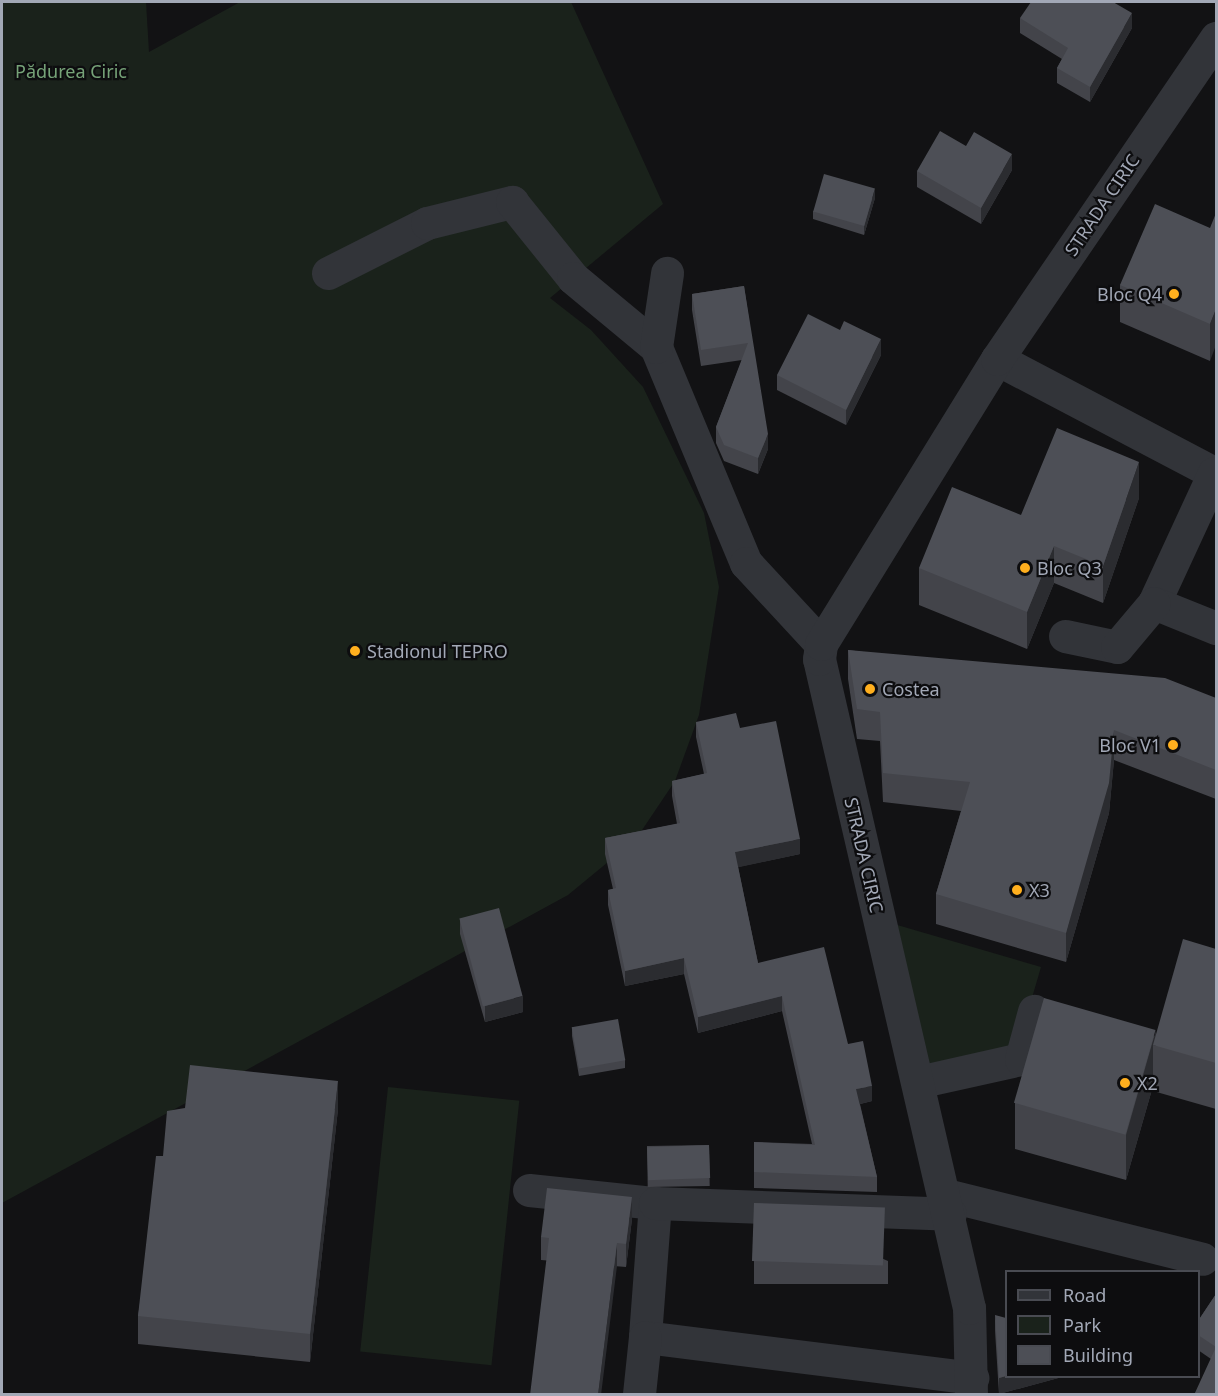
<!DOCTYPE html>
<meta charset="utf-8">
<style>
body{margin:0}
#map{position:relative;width:1218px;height:1396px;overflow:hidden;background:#121214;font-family:"Noto Sans",sans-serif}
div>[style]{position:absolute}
.green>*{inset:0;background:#1a221b;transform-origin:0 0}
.minor>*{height:33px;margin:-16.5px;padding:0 16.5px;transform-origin:16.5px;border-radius:16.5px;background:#323439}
.wall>*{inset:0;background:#43444a;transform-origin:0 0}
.shaded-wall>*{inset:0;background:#2b2c30}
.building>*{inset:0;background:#4d4f56;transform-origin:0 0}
.dots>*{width:16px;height:16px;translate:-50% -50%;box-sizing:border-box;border:3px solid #0d0d0f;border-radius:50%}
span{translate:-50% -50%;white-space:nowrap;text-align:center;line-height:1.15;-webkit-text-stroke:4.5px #0d0d0f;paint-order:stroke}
.park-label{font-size:18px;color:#76a378}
.street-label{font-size:18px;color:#a2a8b6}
.poi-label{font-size:18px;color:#a2a8b6}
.right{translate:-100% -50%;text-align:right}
.left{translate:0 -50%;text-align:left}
.frame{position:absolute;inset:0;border:3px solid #a2a8b6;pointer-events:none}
.legend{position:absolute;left:1005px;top:1270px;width:195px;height:108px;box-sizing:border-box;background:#0d0d0f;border:2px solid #494b52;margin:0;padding:8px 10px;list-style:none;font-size:18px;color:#a2a8b6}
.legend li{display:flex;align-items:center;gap:12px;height:30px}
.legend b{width:30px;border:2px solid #494b52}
</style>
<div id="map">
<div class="green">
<div style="clip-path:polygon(2px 2px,146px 2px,149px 52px,240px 2px,571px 2px,663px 204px,550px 298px,591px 330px,643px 387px,704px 513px,719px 587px,699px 715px,675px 781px,636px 839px,568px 895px,2px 1203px)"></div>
<div style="clip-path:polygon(887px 922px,1041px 967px,1015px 1056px,924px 1073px)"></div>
<div style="left:388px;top:1087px;width:132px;height:266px;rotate:6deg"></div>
</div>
<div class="minor">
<div style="left:328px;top:273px;width:111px;rotate:-26.8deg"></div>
<div style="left:427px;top:223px;width:88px;rotate:-13.9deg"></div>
<div style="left:512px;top:202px;width:97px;rotate:51.2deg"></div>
<div style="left:573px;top:278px;width:108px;rotate:39.7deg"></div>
<div style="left:656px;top:347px;width:234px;rotate:67.4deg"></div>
<div style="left:746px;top:563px;width:110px;rotate:47.2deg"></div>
<div style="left:656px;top:347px;width:75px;rotate:-81.5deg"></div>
<div style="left:997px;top:359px;width:245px;rotate:27.7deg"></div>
<div style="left:1214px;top:473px;width:143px;rotate:114.8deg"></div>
<div style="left:1154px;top:603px;width:67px;rotate:22deg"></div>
<div style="left:1065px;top:636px;width:53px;rotate:11.9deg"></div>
<div style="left:1117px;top:647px;width:57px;rotate:-49.9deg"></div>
<div style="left:918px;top:1082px;width:106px;rotate:-12.6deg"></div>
<div style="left:1021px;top:1059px;width:50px;rotate:-74.8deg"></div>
<div style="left:529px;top:1190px;width:127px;rotate:5.9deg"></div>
<div style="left:655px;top:1203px;width:134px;rotate:94.3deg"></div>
<div style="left:645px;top:1337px;width:330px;rotate:7.1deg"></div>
<div style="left:946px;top:1195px;width:264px;rotate:14deg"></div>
<div style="left:655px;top:1203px;width:295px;rotate:2.1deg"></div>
<div style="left:639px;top:1394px;width:57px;rotate:-84deg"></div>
<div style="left:971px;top:1394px;width:86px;rotate:-91.3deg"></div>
<div style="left:969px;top:1308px;width:666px;rotate:-103.01deg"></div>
<div style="left:819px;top:659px;width:15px;rotate:-82deg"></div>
<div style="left:821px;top:644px;width:335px;rotate:-58.3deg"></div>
<div style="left:997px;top:359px;width:389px;rotate:-55.7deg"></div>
</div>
<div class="wall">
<div style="clip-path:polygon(1020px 18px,1132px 28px,1090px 102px,1057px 83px,1057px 68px,1062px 59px,1020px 33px)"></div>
<div style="clip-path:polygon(1012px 170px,981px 224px,917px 187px,917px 171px)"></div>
<div style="clip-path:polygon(875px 198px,864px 235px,813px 219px,813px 211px)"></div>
<div style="clip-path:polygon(1210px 228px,1210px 361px,1120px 322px,1120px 285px)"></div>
<div style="clip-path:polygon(744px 286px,768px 449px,758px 474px,724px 461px,716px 443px,716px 427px,742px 360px,701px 366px,692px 310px,692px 294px)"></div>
<div style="clip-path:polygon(881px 355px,846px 425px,777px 390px,777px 375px)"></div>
<div style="clip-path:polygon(1139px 498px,1103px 603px,1054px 583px,1027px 649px,919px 605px,919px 568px,1021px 515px)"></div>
<div style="clip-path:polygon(848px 650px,1216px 698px,1216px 799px,1114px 760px,1109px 813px,1066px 962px,936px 924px,936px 894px,961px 811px,883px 802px,880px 741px,857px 739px,848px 679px)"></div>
<div style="clip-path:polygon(696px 722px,740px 728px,800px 854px,738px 867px,758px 963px,848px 1044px,872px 1101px,860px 1104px,877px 1177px,877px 1192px,754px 1188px,754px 1142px,812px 1144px,782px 1011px,698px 1033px,684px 974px,625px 986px,608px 905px,608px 890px,613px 889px,605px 854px,605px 838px,677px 824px,672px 796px,672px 781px,704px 774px,696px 737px)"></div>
<div style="clip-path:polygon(460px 919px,523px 1012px,485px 1022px,460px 934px)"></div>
<div style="clip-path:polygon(1216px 949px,1216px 1109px,1153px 1091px,1153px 1086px,1126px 1180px,1015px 1149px,1015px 1103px,1156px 1035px)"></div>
<div style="clip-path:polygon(572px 1027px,625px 1060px,625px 1068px,579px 1076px,572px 1036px)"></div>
<div style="clip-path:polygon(338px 1109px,310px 1362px,138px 1344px,138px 1316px,163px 1156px)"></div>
<div style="left:709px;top:1145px;width:41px;height:62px;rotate:89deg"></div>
<div style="clip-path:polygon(754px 1203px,888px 1261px,888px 1284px,754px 1284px)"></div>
<div style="clip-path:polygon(632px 1219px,626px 1267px,541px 1260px,541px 1237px)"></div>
<div style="clip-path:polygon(1216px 1294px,1216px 1395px,1211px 1359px,1198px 1350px,1198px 1321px)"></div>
<div style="clip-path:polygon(995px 1315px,1006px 1377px,1062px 1377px,999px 1394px,995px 1331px)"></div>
</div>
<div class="shaded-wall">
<div style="clip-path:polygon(1132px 13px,1132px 28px,1090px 102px,1090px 87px)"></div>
<div style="clip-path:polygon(1012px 154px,1012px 170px,981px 224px,981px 208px)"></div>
<div style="clip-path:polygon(875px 189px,875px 198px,864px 235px,864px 226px)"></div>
<div style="clip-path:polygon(1216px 309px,1216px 345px,1210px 361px,1210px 324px)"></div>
<div style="clip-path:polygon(881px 339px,881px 355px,846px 425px,846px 410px)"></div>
<div style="clip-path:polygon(768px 434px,768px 449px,758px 474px,758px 458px)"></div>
<div style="clip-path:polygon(1139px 462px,1139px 498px,1103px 603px,1103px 566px)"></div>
<div style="clip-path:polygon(1054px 546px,1054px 583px,1027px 649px,1027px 612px)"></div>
<div style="clip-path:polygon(1114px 730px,1114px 760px,1109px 813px,1066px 962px,1066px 933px)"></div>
<div style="clip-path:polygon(800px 839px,800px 854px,735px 868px,735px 852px)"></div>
<div style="clip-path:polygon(684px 958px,684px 974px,625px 986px,625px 971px)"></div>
<div style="clip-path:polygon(523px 996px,523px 1012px,485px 1022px,485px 1006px)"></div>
<div style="clip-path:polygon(782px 996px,782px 1011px,698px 1033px,698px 1017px)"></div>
<div style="clip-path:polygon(1156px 1030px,1156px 1046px,1153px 1045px,1153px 1086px,1126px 1180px,1126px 1135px)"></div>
<div style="clip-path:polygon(338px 1081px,338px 1109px,310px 1362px,310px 1334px)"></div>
<div style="clip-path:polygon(872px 1086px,872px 1101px,856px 1105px,856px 1089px)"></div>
<div style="clip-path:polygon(632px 1197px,632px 1219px,626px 1267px,626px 1244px)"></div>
<div style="clip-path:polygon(617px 1243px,617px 1266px,601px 1395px,598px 1395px)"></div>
<div style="clip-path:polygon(1006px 1376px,1006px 1377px,1062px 1377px,999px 1394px,999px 1378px)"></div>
</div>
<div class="building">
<div style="clip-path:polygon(1031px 2px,1113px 2px,1132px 13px,1090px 87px,1057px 68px,1068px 48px,1020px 18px)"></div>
<div style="clip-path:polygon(940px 131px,966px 146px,974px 132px,1012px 154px,981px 208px,917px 171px)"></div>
<div style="left:824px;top:174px;width:53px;height:39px;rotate:16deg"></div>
<div style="clip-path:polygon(1155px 204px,1210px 228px,1216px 213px,1216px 309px,1210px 324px,1120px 285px)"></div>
<div style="clip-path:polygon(744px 286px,768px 434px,758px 458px,724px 445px,716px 427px,748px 343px,701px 350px,692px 294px)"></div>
<div style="clip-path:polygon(808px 314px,840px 330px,844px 321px,881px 339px,846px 410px,777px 375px)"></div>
<div style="clip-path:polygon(1057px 428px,1139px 462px,1103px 566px,1054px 546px,1027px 612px,919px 568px,952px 487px,1021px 515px)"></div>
<div style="clip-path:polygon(848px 650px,1165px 678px,1216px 698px,1216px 770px,1114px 730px,1109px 783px,1066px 933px,936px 894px,970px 782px,883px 773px,880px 712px,857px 709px)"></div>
<div style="clip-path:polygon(736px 713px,740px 728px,776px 721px,800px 839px,735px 852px,758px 963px,824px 947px,848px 1044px,863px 1041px,872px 1086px,856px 1089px,877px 1177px,754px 1172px,754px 1142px,815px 1145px,782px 996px,698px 1017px,684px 958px,625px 971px,608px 890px,616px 888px,605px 838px,680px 823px,672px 781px,707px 773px,696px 722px)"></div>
<div style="left:499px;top:908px;width:91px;height:41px;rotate:75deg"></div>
<div style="clip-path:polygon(1183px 939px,1216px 949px,1216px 1063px,1153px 1045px)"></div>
<div style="left:1044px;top:998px;width:116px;height:109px;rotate:16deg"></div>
<div style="left:618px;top:1019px;width:42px;height:47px;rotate:80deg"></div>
<div style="clip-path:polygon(190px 1065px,338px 1081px,310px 1334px,138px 1316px,156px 1156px,163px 1156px,167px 1111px,185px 1108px)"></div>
<div style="left:709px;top:1145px;width:33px;height:62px;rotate:88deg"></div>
<div style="clip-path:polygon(547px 1188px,632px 1197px,626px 1244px,617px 1243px,598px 1395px,530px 1395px,549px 1238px,541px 1237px)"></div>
<div style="left:754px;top:1203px;width:131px;height:58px;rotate:2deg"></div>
<div style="clip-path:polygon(1216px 1294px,1216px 1395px,1194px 1395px,1216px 1347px,1198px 1335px,1198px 1321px)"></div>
<div style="clip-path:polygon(995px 1315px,1006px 1318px,1006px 1376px,999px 1378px)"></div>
</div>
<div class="dots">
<div style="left:1174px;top:294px;background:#ffaf1e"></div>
<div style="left:1025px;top:568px;background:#ffaf1e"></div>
<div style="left:355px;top:651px;background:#ffaf1e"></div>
<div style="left:870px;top:689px;background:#ffaf1e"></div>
<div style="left:1173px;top:745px;background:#ffaf1e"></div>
<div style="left:1017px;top:890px;background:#ffaf1e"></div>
<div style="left:1125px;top:1083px;background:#ffaf1e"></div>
</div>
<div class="park-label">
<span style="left:71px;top:71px">Pădurea Ciric</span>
</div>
<div class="street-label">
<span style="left:1102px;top:205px;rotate:-56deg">STRADA CIRIC</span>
<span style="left:864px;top:855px;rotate:77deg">STRADA CIRIC</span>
</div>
<div class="poi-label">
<span class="right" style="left:1162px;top:294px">Bloc Q4</span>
<span class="left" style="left:1037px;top:568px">Bloc Q3</span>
<span class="left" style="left:367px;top:651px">Stadionul TEPRO</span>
<span class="left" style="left:882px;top:689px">Costea</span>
<span class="right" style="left:1161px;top:745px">Bloc V1</span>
<span class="left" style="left:1029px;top:890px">X3</span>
<span class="left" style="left:1137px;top:1083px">X2</span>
</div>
<div class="frame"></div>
<ul class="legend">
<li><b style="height:8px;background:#323439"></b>Road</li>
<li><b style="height:16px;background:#1a221b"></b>Park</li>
<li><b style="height:16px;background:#4d4f56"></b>Building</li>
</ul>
</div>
